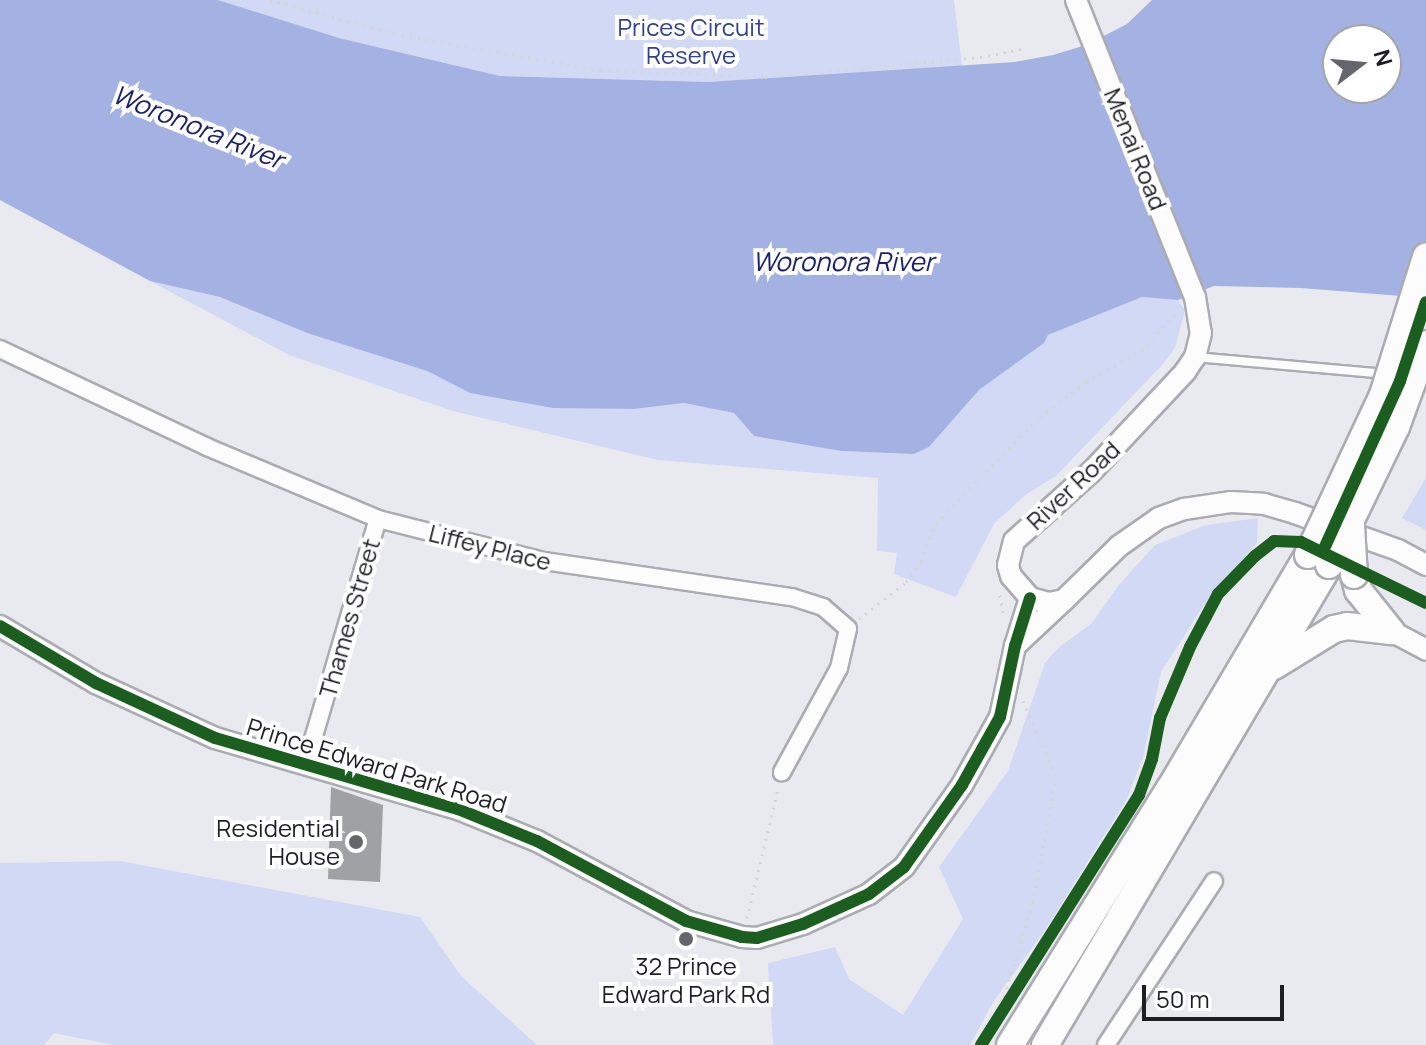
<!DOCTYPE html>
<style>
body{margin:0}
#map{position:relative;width:1426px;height:1045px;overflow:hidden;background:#e9eaf0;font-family:Manrope,sans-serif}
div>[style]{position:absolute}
.green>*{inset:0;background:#d1d9f5}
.water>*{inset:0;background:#a4b2e3}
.building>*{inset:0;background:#a0a1a5}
.path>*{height:3px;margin-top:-1.5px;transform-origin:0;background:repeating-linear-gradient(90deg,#d5d6d7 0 2px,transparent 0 8px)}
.roads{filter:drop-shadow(2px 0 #abacb1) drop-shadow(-2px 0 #abacb1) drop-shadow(0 2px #abacb1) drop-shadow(0 -2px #abacb1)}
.service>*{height:8px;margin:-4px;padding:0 4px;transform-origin:4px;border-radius:4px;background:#fcfcfd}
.minor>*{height:16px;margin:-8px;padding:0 8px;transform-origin:8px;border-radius:8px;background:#fcfcfd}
.tertiary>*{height:20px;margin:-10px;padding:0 10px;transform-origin:10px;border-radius:10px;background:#fcfcfd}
.primary>*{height:26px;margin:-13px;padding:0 13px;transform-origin:13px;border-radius:13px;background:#fcfcfd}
.bridges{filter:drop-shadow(2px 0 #abacb1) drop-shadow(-2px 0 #abacb1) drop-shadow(0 2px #abacb1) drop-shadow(0 -2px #abacb1)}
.primary-bridge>*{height:26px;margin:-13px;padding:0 13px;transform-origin:13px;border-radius:13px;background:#fcfcfd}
.cycleway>*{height:12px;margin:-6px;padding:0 6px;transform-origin:6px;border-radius:6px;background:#1b5e20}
.dots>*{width:22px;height:22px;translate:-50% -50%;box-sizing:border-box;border:4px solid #fff;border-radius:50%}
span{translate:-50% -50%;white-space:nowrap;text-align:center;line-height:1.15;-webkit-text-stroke:8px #fff;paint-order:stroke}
.park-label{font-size:24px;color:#314090}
.street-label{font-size:24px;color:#1e1f23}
.poi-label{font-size:24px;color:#1e1f23}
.right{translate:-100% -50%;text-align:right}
.water-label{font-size:26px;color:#1a2270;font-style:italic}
.north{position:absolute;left:1322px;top:24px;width:80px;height:80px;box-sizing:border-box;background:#fff;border:2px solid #a5a5a7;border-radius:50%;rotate:74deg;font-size:22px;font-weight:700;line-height:32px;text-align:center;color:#1e1f23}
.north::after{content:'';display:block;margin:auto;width:28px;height:36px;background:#65666b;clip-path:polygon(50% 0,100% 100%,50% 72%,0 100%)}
.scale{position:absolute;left:1142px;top:985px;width:142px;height:36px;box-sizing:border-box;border:4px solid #1e1f23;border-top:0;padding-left:10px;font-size:24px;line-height:28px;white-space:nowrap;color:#1e1f23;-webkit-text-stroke:6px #fff;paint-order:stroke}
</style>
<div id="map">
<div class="green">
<div style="clip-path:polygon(218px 0,954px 0,962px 66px,708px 82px,500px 76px,339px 38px)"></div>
<div style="clip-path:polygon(150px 281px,220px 297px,307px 333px,427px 371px,470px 393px,634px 409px,684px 403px,734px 413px,754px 436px,841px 451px,914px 454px,929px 447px,979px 390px,1044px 343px,1048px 335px,1142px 297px,1178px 300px,1185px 310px,1175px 348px,1164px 363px,1056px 476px,1024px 496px,994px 524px,956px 597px,894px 574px,897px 553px,877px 551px,878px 478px,658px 460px,453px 411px,289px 355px)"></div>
<div style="clip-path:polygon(1426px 478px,1426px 530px,1402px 518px)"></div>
<div style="clip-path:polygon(1258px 518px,1257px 543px,1213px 591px,1161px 672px,1143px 757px,1127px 799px,1045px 930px,993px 1002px,970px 1045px,773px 1045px,768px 963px,835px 947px,849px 979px,903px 1015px,963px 919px,939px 867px,1008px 771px,1045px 663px,1057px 649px,1092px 623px,1118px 586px,1155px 545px,1206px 525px)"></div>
<div style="clip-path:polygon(120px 861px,420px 917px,461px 976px,537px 1045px,113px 1045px,54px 1033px,44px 1045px,0 1045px,0 863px)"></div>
</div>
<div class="water">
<div style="clip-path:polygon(evenodd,0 0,218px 0,339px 38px,500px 76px,708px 82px,1015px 62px,1053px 55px,1086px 45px,1127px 24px,1152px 0,1426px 0,1426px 298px,1301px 288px,1214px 286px,1178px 300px,1142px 297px,1048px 335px,1044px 343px,979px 390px,929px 447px,914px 454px,841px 451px,754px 436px,734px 413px,684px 403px,634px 409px,553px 408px,470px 393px,427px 371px,307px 333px,220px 297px,150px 281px,0 200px,0 0,1338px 40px,1386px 40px,1386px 88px,1338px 88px,1338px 40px)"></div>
</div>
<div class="building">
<div style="clip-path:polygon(331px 787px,383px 805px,380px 882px,328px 879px)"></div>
</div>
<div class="path">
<div style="left:270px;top:0;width:137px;rotate:14.9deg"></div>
<div style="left:402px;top:35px;width:202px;rotate:10deg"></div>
<div style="left:601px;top:70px;width:164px;rotate:2.4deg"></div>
<div style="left:765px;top:77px;width:216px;rotate:-5.3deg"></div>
<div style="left:980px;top:57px;width:43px;rotate:-10.8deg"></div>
<div style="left:1000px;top:595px;width:20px;rotate:81deg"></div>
<div style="left:859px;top:619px;width:60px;rotate:-38.2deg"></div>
<div style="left:906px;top:582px;width:26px;rotate:-54deg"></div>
<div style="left:921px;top:561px;width:41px;rotate:-68.5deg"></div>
<div style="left:936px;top:523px;width:148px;rotate:-45.5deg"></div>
<div style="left:1040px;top:417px;width:58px;rotate:-37.3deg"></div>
<div style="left:1086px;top:382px;width:63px;rotate:-29.4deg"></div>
<div style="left:1141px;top:351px;width:53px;rotate:-47.3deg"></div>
<div style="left:747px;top:918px;width:133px;rotate:-76.5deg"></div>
<div style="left:983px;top:1038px;width:39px;rotate:-61deg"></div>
<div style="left:1002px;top:1004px;width:106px;rotate:-72.9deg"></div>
<div style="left:1033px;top:903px;width:129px;rotate:-79.7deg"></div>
<div style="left:1056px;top:776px;width:82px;rotate:-113.7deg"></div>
</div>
<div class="roads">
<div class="service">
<div style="left:1196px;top:357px;width:190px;rotate:5.1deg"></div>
</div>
<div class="minor">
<div style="left:0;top:349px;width:229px;rotate:25.3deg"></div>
<div style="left:207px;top:447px;width:186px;rotate:22.8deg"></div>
<div style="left:378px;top:519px;width:171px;rotate:14.2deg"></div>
<div style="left:544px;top:561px;width:251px;rotate:8.3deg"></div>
<div style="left:792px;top:597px;width:33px;rotate:18deg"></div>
<div style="left:823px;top:607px;width:33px;rotate:41deg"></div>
<div style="left:848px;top:629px;width:40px;rotate:103deg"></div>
<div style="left:839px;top:668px;width:119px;rotate:118.7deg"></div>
<div style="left:306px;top:763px;width:254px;rotate:-73.6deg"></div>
<div style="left:1106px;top:1045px;width:196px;rotate:-56.6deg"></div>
</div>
<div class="tertiary">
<div style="left:1076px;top:0;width:320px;rotate:68.2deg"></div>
<div style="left:1195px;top:297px;width:36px;rotate:81deg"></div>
<div style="left:1201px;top:333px;width:25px;rotate:104deg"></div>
<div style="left:1195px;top:357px;width:18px;rotate:124deg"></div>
<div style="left:1185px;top:372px;width:137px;rotate:133.2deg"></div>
<div style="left:1091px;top:472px;width:103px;rotate:138.1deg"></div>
<div style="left:1014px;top:541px;width:25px;rotate:104deg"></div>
<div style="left:1008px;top:565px;width:11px;rotate:75deg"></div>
<div style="left:1011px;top:576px;width:29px;rotate:49deg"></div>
<div style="left:1030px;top:598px;width:20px;rotate:15deg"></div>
<div style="left:1049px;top:603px;width:15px;rotate:-11deg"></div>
<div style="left:1064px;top:600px;width:77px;rotate:-44.5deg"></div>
<div style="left:1119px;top:546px;width:49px;rotate:-35deg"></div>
<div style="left:1159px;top:518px;width:27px;rotate:-20deg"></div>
<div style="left:1184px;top:509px;width:48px;rotate:-8.5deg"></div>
<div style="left:1231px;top:502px;width:33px;rotate:3deg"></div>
<div style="left:1264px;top:504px;width:32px;rotate:16deg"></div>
<div style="left:1295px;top:513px;width:109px;rotate:19.8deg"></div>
<div style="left:1398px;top:550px;width:32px;rotate:28deg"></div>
<div style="left:0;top:626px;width:112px;rotate:30.7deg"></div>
<div style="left:96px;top:683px;width:131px;rotate:24.8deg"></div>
<div style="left:215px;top:738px;width:253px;rotate:16.3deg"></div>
<div style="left:458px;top:809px;width:85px;rotate:22.1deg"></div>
<div style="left:537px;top:841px;width:169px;rotate:28.2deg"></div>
<div style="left:686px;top:921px;width:58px;rotate:15.9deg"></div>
<div style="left:742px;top:937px;width:15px;rotate:4deg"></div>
<div style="left:757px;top:938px;width:48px;rotate:-16.9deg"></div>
<div style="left:803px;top:924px;width:72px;rotate:-24.4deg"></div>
<div style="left:869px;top:894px;width:44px;rotate:-37.6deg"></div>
<div style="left:904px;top:867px;width:100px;rotate:-54.7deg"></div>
<div style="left:962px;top:785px;width:78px;rotate:-60.8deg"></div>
<div style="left:1000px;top:717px;width:73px;rotate:-78.1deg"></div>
<div style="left:1015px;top:646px;width:50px;rotate:-72.6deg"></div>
<div style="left:1391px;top:631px;width:40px;rotate:28deg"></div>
<div style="left:1015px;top:646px;width:67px;rotate:-43.2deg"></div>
</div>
<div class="primary">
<div style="left:1354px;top:575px;width:16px;rotate:75deg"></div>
<div style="left:1358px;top:590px;width:53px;rotate:51.2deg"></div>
<div style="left:1274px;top:666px;width:70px;rotate:-31.7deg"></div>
<div style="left:1334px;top:629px;width:13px;rotate:-13deg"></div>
<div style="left:1347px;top:626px;width:44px;rotate:6.5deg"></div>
<div style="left:1010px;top:1045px;width:301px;rotate:-58.1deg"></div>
<div style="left:1169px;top:790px;width:273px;rotate:-59.4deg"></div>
<div style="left:1045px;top:1045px;width:558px;rotate:-59.39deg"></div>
</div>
</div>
<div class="bridges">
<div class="primary-bridge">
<div style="left:1351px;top:525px;width:50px;rotate:86.6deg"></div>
<div style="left:1308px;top:555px;width:177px;rotate:-64.9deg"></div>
<div style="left:1383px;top:395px;width:145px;rotate:-72.7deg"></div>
<div style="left:1329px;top:565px;width:153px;rotate:-64.1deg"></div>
<div style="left:1396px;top:427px;width:88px;rotate:-70.1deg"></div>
</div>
</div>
<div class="cycleway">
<div style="left:1323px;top:551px;width:187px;rotate:-65.6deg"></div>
<div style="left:1400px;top:381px;width:83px;rotate:-71.8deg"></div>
<div style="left:0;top:626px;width:112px;rotate:30.7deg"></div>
<div style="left:96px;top:683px;width:131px;rotate:24.8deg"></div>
<div style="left:215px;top:738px;width:253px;rotate:16.3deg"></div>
<div style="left:458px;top:809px;width:85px;rotate:22.1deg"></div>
<div style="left:537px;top:841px;width:169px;rotate:28.2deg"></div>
<div style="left:686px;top:921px;width:58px;rotate:15.9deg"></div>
<div style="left:742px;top:937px;width:15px;rotate:4deg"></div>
<div style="left:757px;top:938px;width:48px;rotate:-16.9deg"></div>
<div style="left:803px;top:924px;width:72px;rotate:-24.4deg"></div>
<div style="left:869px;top:894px;width:44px;rotate:-37.6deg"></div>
<div style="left:904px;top:867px;width:100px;rotate:-54.7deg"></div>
<div style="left:962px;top:785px;width:78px;rotate:-60.8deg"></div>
<div style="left:1000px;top:717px;width:73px;rotate:-78.1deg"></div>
<div style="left:1015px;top:646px;width:50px;rotate:-72.6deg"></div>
<div style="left:981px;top:1045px;width:296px;rotate:-57.7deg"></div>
<div style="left:1139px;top:795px;width:38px;rotate:-70deg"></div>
<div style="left:1152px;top:759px;width:42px;rotate:-79deg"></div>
<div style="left:1160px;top:718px;width:77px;rotate:-67.1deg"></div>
<div style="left:1190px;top:647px;width:60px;rotate:-62.2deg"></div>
<div style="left:1218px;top:594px;width:53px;rotate:-45.8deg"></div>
<div style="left:1255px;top:556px;width:24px;rotate:-38deg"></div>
<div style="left:1274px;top:541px;width:27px;rotate:2deg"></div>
<div style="left:1301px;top:542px;width:139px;rotate:26deg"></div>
</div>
<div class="dots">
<div style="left:356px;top:842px;background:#65666b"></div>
<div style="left:686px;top:939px;background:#65666b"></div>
</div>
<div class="park-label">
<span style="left:691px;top:41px">Prices Circuit<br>Reserve</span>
</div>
<div class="street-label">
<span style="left:1136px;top:149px;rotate:68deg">Menai Road</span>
<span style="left:1073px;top:485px;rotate:-43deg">River Road</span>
<span style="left:490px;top:547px;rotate:14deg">Liffey Place</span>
<span style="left:349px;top:618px;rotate:-74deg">Thames Street</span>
<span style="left:377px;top:765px;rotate:17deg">Prince Edward Park Road</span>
</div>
<div class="poi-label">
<span class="right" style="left:340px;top:842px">Residential<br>House</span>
<span style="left:686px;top:980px">32 Prince<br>Edward Park Rd</span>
</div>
<div class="water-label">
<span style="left:198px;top:127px;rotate:22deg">Woronora River</span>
<span style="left:843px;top:262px">Woronora River</span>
</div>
<div class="north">N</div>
<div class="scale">50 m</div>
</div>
